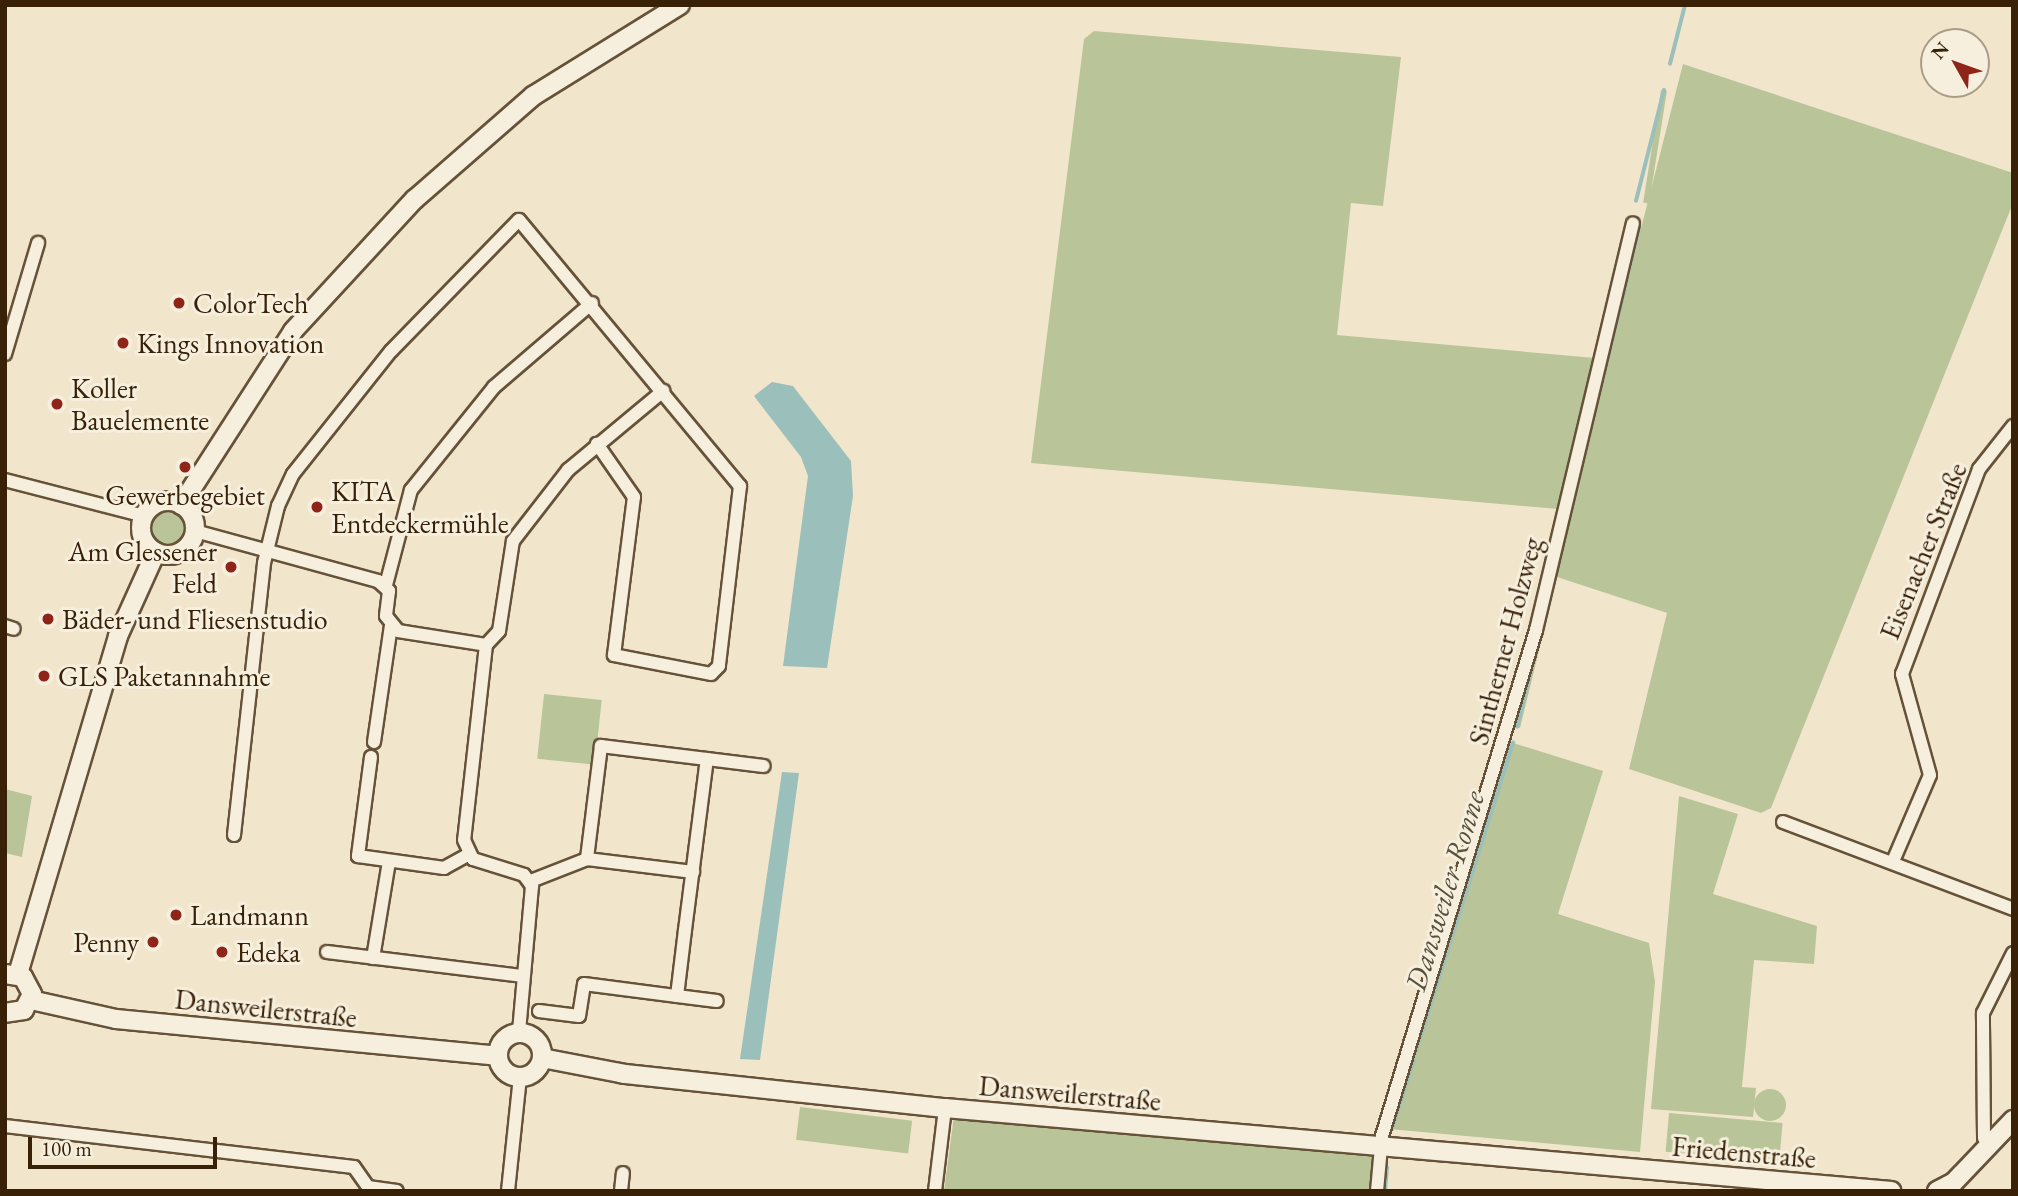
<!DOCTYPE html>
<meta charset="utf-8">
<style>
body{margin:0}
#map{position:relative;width:2018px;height:1196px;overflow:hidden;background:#f1e6cc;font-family:"EB Garamond",serif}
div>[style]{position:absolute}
.green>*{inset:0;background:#b9c598;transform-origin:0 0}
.round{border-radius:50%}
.water>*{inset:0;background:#9bbfba}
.stream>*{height:3.5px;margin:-1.75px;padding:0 1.75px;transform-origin:1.75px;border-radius:1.75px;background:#9bbfba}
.roads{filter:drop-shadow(2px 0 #665238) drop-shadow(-2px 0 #665238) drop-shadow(0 2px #665238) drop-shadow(0 -2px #665238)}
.street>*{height:12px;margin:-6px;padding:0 6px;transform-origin:6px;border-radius:6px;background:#f6efde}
.secondary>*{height:18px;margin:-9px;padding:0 9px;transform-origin:9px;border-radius:9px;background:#f6efde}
.secondary>.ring{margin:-9px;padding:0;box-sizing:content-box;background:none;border:18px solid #f6efde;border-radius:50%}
.dots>*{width:19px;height:19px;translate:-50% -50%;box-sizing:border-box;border:4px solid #f6efde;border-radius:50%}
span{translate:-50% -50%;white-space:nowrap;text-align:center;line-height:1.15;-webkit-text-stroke:6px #f6efde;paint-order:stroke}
.poi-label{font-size:28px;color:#382107}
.left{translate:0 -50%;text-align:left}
.right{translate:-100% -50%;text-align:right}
.street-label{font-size:28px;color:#382107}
.water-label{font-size:30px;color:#56503d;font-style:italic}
.frame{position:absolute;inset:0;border:7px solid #382107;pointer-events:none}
.north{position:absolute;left:1920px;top:28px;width:70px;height:70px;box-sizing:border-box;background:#f6efde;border:2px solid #aa9d88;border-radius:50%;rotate:310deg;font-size:19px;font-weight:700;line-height:28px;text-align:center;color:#382107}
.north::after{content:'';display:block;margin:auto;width:24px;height:32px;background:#8f2418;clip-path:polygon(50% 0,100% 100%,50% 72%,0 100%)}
.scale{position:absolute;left:28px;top:1137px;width:189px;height:32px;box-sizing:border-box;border:4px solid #382107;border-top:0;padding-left:9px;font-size:21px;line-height:24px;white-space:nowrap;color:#382107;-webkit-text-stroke:5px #f6efde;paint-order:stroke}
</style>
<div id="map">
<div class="green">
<div style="clip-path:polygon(1094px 31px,1401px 57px,1383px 206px,1351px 203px,1337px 335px,1595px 358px,1558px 509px,1031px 463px,1084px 39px)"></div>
<div style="clip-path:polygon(1683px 64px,2013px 173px,2013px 203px,1771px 808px,1761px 813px,1629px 769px,1667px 613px,1557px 577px,1520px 728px,1514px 726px)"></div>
<div style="left:1661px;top:90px;width:6px;height:114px;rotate:9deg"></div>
<div class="round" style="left:149px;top:509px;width:40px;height:40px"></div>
<div style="left:544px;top:694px;width:58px;height:65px;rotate:6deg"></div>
<div style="clip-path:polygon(1510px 742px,1603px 771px,1558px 914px,1649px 943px,1655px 982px,1640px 1152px,1389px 1129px)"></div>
<div style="clip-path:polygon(5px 789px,32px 796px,22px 857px,5px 853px)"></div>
<div style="clip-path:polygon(1679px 796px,1738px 814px,1713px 894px,1817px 926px,1814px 964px,1754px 960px,1742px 1087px,1756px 1088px,1753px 1117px,1651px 1109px)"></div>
<div class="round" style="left:1754px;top:1089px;width:32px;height:32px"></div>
<div style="left:800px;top:1107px;width:113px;height:33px;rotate:7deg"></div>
<div style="left:1669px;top:1113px;width:114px;height:39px;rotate:5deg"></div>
<div style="clip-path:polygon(954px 1116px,1373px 1153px,1371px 1191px,944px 1191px)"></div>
</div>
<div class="water">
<div style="clip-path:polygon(772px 382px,793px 386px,851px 461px,853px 496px,827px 668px,783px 666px,808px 476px,801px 457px,754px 396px)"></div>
<div style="clip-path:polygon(782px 772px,799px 773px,760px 1060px,740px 1059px)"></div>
</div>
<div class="stream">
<div style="left:1670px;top:64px;width:61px;rotate:-75.7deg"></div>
<div style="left:1636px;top:201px;width:114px;rotate:-75.8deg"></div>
<div style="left:1630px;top:265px;width:38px;rotate:-76deg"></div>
<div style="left:1588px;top:438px;width:164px;rotate:-76.2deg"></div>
<div style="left:1517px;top:727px;width:74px;rotate:-76deg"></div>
<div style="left:1416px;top:1051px;width:323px;rotate:-72.5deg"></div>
<div style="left:1392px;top:1129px;width:72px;rotate:-72.3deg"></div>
<div style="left:1385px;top:1191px;width:23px;rotate:-85deg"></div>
</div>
<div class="roads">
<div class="street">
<div style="left:5px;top:354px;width:116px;rotate:-73.4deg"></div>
<div style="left:5px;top:480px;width:144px;rotate:14.5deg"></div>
<div style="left:195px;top:531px;width:190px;rotate:15.3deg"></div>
<div style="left:378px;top:581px;width:15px;rotate:42deg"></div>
<div style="left:389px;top:591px;width:25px;rotate:97deg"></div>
<div style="left:386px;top:616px;width:19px;rotate:51deg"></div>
<div style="left:398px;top:631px;width:89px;rotate:9deg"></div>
<div style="left:486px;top:645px;width:196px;rotate:96.4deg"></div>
<div style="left:464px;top:840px;width:21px;rotate:65deg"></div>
<div style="left:473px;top:859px;width:53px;rotate:17.4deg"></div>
<div style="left:524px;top:875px;width:14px;rotate:54deg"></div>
<div style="left:532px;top:886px;width:147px;rotate:95.1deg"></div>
<div style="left:386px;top:585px;width:98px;rotate:-75.3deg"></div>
<div style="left:411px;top:490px;width:132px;rotate:-51.1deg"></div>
<div style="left:494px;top:387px;width:129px;rotate:-40.6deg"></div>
<div style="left:5px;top:626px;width:9px;rotate:18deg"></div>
<div style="left:486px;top:645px;width:19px;rotate:-47deg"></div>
<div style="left:499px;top:631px;width:91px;rotate:-81.2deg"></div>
<div style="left:513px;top:541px;width:90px;rotate:-52.2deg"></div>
<div style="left:568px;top:470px;width:124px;rotate:-39.7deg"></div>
<div style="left:374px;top:742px;width:117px;rotate:-81.7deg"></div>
<div style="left:371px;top:757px;width:100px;rotate:97.5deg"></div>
<div style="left:358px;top:856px;width:87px;rotate:7.9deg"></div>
<div style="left:444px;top:868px;width:29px;rotate:-29deg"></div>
<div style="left:707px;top:759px;width:57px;rotate:7deg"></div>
<div style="left:1783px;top:822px;width:246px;rotate:20.7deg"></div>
<div style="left:234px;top:835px;width:274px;rotate:-83.7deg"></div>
<div style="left:264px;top:563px;width:59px;rotate:-76.2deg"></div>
<div style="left:278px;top:506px;width:35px;rotate:-65deg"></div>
<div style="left:293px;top:474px;width:157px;rotate:-51.5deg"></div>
<div style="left:391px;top:351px;width:183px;rotate:-45.7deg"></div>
<div style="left:519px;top:220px;width:346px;rotate:50.3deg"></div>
<div style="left:740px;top:486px;width:181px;rotate:96.7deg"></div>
<div style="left:719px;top:666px;width:11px;rotate:135deg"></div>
<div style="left:711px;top:674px;width:99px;rotate:-168.9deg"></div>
<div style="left:614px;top:655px;width:159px;rotate:-82.8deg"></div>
<div style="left:634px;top:497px;width:65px;rotate:-124.9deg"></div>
<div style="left:1894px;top:859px;width:91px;rotate:-66.8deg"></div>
<div style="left:1930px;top:775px;width:105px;rotate:-105.5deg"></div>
<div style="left:1902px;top:674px;width:219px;rotate:-69.4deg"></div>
<div style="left:1979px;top:469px;width:55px;rotate:-51.7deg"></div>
<div style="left:531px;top:881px;width:60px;rotate:-21.4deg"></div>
<div style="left:327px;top:952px;width:196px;rotate:7deg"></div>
<div style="left:373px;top:958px;width:98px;rotate:-80.6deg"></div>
<div style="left:677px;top:996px;width:40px;rotate:7.1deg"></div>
<div style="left:539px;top:1011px;width:40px;rotate:7.1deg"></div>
<div style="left:579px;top:1016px;width:32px;rotate:-81deg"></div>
<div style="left:584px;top:984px;width:94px;rotate:7.4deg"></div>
<div style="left:677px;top:996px;width:66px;rotate:-83.1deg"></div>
<div style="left:685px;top:930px;width:172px;rotate:-82.7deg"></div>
<div style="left:707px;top:759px;width:107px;rotate:-173deg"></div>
<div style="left:601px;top:746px;width:114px;rotate:97.1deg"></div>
<div style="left:587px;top:859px;width:107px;rotate:7deg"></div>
<div style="left:5px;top:1126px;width:351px;rotate:6.7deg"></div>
<div style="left:354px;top:1167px;width:24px;rotate:55deg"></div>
<div style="left:368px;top:1187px;width:29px;rotate:8deg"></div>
<div style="left:1990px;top:1144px;width:8px;rotate:-135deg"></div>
<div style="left:1984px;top:1138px;width:125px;rotate:-90.5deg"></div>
<div style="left:1983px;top:1013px;width:67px;rotate:-63.4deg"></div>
<div style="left:508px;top:1191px;width:115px;rotate:-84deg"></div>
<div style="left:621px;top:1191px;width:18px;rotate:-84deg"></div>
<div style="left:935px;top:1191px;width:84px;rotate:-83.1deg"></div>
<div style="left:1377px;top:1191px;width:55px;rotate:-84.8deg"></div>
<div style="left:1382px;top:1136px;width:529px;rotate:-73.07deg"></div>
<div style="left:1536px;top:630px;width:418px;rotate:-76.6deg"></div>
</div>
<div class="secondary">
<div class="ring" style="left:141px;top:501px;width:36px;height:36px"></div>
<div style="left:181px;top:505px;width:207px;rotate:-57.2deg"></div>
<div style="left:293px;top:331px;width:180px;rotate:-47.3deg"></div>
<div style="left:415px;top:199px;width:157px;rotate:-41.1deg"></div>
<div style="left:533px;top:96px;width:173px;rotate:-31.8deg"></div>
<div style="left:5px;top:974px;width:18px;rotate:9deg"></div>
<div style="left:23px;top:977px;width:19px;rotate:62deg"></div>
<div style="left:32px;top:994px;width:18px;rotate:117deg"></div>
<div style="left:24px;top:1010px;width:19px;rotate:171deg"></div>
<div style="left:18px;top:974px;width:352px;rotate:-73.5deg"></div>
<div style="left:118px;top:636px;width:92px;rotate:-65.7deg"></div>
<div style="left:31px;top:1000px;width:87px;rotate:12.6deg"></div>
<div style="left:116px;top:1019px;width:383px;rotate:5.5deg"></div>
<div class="ring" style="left:498px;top:1033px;width:26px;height:26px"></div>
<div style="left:542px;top:1058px;width:85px;rotate:10.9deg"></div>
<div style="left:625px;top:1074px;width:322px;rotate:6.1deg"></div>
<div style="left:945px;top:1108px;width:950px;rotate:5.01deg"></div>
<div style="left:1937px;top:1191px;width:19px;rotate:-28deg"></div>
<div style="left:1954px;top:1182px;width:86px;rotate:-46.4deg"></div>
</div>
</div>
<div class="dots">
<div style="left:179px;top:303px;background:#8f2418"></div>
<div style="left:123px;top:343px;background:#8f2418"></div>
<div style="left:57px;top:404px;background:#8f2418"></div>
<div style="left:185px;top:467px;background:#8f2418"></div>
<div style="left:317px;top:507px;background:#8f2418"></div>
<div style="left:231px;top:567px;background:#8f2418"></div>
<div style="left:48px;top:619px;background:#8f2418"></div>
<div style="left:44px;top:676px;background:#8f2418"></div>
<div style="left:176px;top:915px;background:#8f2418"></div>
<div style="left:153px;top:942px;background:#8f2418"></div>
<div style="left:222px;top:952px;background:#8f2418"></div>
</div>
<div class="poi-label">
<span class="left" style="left:193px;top:303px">ColorTech</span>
<span class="left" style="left:137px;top:343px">Kings Innovation</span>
<span class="left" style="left:71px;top:404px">Koller<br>Bauelemente</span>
<span class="left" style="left:331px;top:507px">KITA<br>Entdeckermühle</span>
<span style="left:185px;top:495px">Gewerbegebiet</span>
<span class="right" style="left:217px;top:567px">Am Glessener<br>Feld</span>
<span class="left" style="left:62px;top:619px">Bäder- und Fliesenstudio</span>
<span class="left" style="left:58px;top:676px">GLS Paketannahme</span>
<span class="left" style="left:190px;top:915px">Landmann</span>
<span class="right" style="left:139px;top:942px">Penny</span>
<span class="left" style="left:236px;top:952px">Edeka</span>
</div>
<div class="street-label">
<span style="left:1923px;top:551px;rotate:-68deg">Eisenacher Straße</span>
<span style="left:1505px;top:641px;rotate:-75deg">Sintherner Holzweg</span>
<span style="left:266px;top:1008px;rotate:6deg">Dansweilerstraße</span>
<span style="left:1070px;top:1093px;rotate:5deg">Dansweilerstraße</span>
<span style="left:1744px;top:1152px;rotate:5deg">Friedenstraße</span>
</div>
<div class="water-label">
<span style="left:1445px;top:891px;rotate:-73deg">Dansweiler Ronne</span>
</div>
<div class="frame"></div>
<div class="north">N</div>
<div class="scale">100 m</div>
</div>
